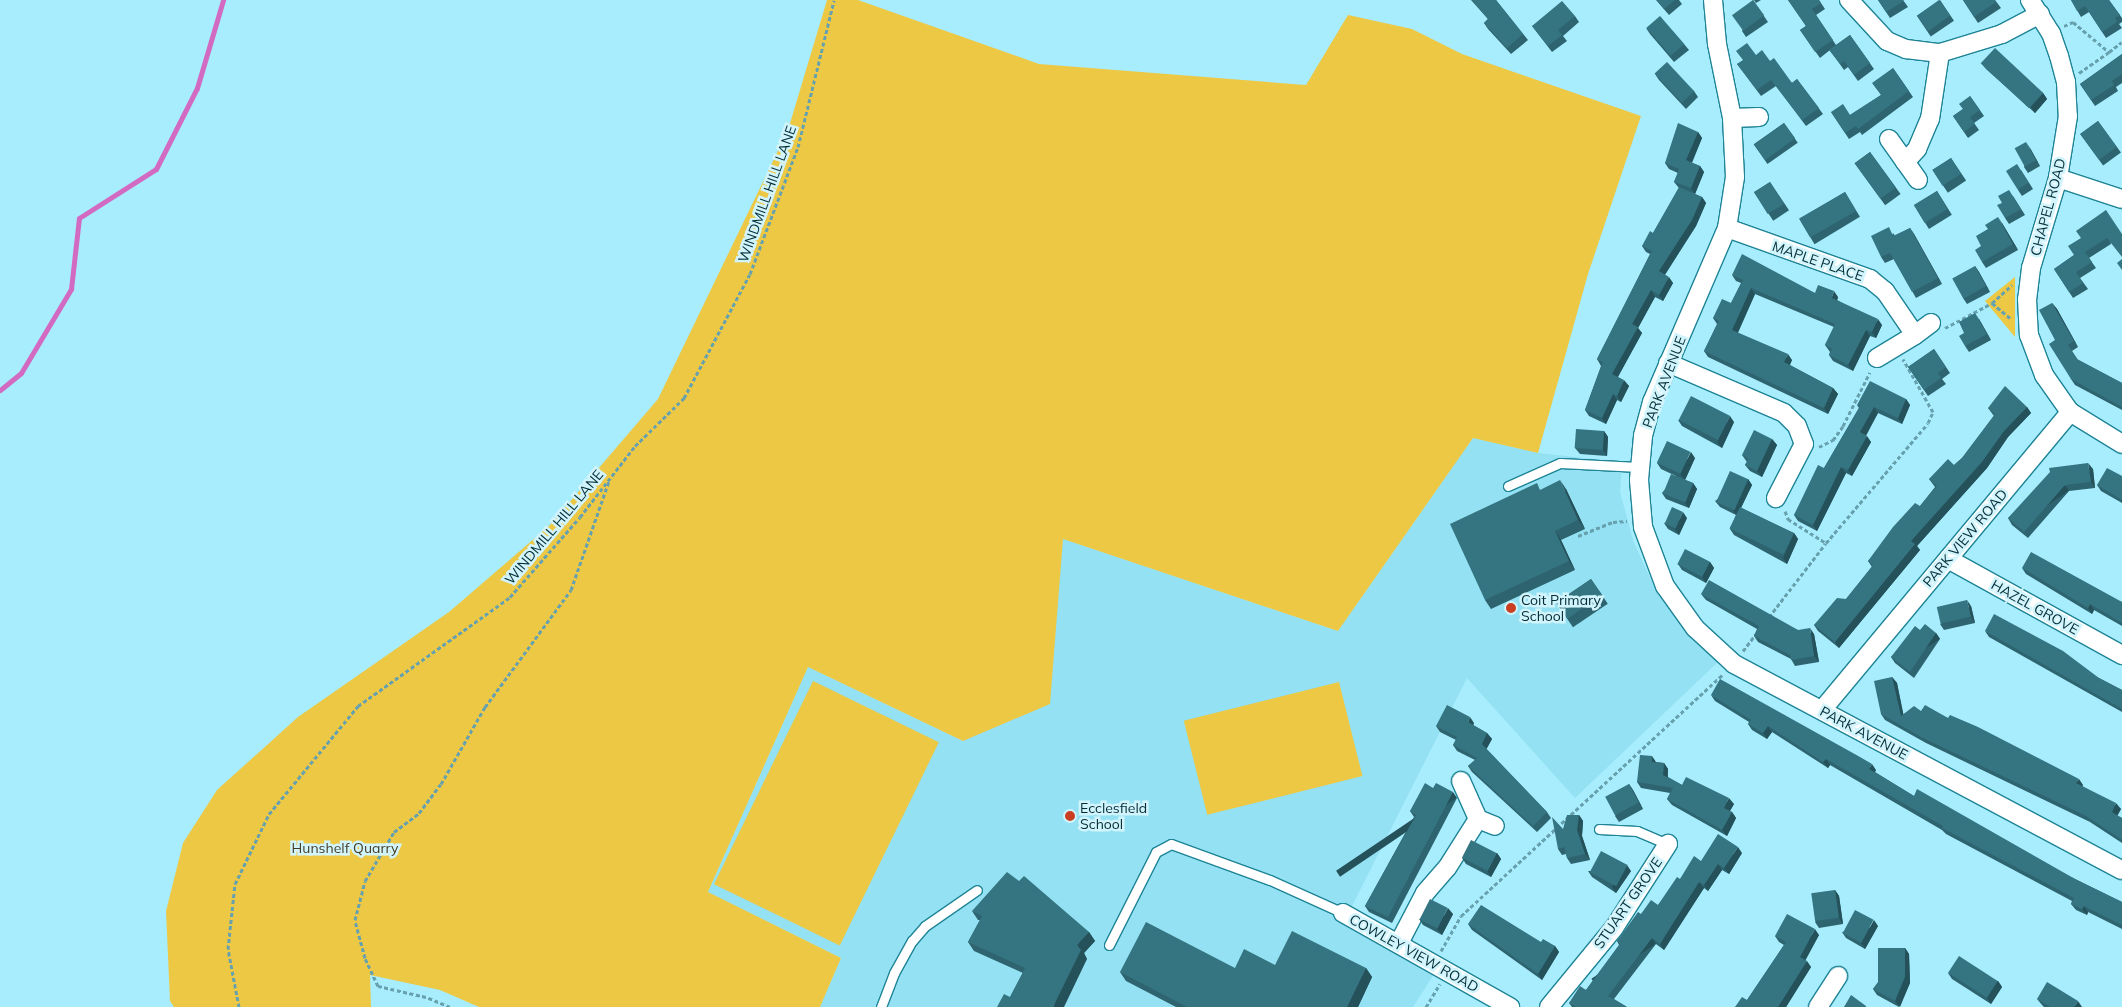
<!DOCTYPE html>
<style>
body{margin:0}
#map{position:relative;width:2122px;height:1007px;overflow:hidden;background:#a7edfd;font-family:Mulish,sans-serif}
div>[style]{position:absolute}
.built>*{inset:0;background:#93e1f2}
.green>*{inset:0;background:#ecc845;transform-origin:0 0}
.stream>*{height:5px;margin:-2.5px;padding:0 2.5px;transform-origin:2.5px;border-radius:2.5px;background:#d26ac2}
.path>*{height:3px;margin-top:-1.5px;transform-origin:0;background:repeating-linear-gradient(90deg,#67a1ae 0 4px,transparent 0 6.5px)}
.roads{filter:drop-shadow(1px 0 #1e8496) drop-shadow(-1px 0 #1e8496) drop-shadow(0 1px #1e8496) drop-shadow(0 -1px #1e8496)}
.lane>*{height:9px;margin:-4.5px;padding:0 4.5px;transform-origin:4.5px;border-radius:4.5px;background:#fff}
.street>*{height:18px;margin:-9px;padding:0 9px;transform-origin:9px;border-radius:9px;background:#fff}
.wall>*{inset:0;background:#2e646f;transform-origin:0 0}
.shaded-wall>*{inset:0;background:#25515a;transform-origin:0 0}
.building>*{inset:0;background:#357481;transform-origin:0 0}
.dots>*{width:14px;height:14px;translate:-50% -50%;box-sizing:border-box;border:2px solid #d2f4fc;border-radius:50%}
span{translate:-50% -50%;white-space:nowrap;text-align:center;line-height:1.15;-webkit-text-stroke:5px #d2f4fc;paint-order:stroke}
.street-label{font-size:14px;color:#032d35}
.poi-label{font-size:14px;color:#032d35}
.left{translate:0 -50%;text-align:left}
.park-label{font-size:14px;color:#443d25}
</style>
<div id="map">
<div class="built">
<div style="clip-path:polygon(1473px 438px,1538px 453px,1622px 462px,1620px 492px,1634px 543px,1654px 586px,1684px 630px,1719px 661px,1575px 798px,1467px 678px,1344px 922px,1436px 971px,1413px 1007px,820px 1007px,841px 958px,708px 892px,808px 667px,963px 741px,1063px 539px,1338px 631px)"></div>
</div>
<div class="green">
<div style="clip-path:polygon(827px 0,858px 0,1039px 64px,1306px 85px,1348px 15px,1412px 29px,1462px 54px,1641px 116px,1588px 274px,1538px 453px,1473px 438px,1338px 631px,1063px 539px,1050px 704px,963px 741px,808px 667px,708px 892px,841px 958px,820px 1007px,479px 1007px,440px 990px,370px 975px,371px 1007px,174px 1007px,170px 1001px,166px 911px,183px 843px,217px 790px,298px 717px,449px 612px,550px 525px,658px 399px,788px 130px)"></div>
<div style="clip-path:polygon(2015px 277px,2015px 337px,1985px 301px)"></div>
<div style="left:813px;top:681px;width:140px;height:226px;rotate:26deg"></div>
<div style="left:1339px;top:682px;width:97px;height:160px;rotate:76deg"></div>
</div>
<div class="stream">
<div style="left:0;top:390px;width:27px;rotate:-39deg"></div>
<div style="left:21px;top:373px;width:98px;rotate:-59.2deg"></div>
<div style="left:71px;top:289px;width:71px;rotate:-83.6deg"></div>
<div style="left:79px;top:218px;width:91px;rotate:-32.5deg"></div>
<div style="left:156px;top:169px;width:91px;rotate:-63.2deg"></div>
<div style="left:197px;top:88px;width:92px;rotate:-73.5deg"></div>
</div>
<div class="path">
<div style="left:2064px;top:26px;width:10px;rotate:-24deg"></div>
<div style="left:2073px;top:22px;width:47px;rotate:39.8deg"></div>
<div style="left:2109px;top:52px;width:37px;rotate:145deg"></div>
<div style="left:2109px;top:52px;width:16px;rotate:-38deg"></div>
<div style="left:1992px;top:303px;width:27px;rotate:-42deg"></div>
<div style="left:1945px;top:328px;width:53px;rotate:-28deg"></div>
<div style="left:1992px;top:303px;width:26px;rotate:40deg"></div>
<div style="left:1819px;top:447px;width:16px;rotate:-27deg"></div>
<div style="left:1833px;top:440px;width:17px;rotate:-54deg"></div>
<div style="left:1843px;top:426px;width:60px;rotate:-63.4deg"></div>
<div style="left:1785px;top:511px;width:9px;rotate:69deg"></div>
<div style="left:1788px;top:519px;width:45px;rotate:32.3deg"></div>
<div style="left:1578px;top:536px;width:38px;rotate:-22deg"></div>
<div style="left:1613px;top:522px;width:14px;rotate:-4deg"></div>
<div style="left:1769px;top:617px;width:93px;rotate:-52.4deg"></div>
<div style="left:1826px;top:543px;width:157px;rotate:-49.6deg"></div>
<div style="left:1928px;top:423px;width:12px;rotate:-66deg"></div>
<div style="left:1933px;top:412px;width:61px;rotate:-119.5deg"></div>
<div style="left:1743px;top:651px;width:21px;rotate:-53deg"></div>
<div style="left:1441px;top:951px;width:40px;rotate:-60.3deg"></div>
<div style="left:1461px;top:916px;width:357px;rotate:-42.7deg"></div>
<div style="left:239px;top:1007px;width:59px;rotate:-100.7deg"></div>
<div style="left:228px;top:949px;width:65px;rotate:-83.9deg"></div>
<div style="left:235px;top:884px;width:78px;rotate:-64.1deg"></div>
<div style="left:269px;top:814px;width:140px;rotate:-50.5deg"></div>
<div style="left:358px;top:706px;width:187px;rotate:-35.6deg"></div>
<div style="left:510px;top:597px;width:106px;rotate:-48.8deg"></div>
<div style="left:580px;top:517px;width:90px;rotate:-52.2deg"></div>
<div style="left:635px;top:446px;width:69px;rotate:-44.4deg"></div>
<div style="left:684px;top:398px;width:140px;rotate:-62deg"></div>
<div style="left:750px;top:274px;width:136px;rotate:-69.3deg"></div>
<div style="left:798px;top:147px;width:151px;rotate:-76.2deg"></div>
<div style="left:450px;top:1007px;width:26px;rotate:-157deg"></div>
<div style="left:426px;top:997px;width:49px;rotate:-167.1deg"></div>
<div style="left:378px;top:986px;width:31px;rotate:-115deg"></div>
<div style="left:365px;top:958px;width:39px;rotate:-105deg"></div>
<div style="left:355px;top:920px;width:40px;rotate:-75.6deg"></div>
<div style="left:365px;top:881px;width:57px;rotate:-59.4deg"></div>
<div style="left:394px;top:832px;width:31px;rotate:-37deg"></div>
<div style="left:419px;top:813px;width:36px;rotate:-53deg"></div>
<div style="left:441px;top:784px;width:89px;rotate:-60.3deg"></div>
<div style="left:485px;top:707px;width:145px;rotate:-53.7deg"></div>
<div style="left:571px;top:590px;width:115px;rotate:-70.8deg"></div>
<div style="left:1426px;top:1007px;width:27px;rotate:-59deg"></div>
</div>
<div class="roads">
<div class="lane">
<div style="left:1508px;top:486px;width:57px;rotate:-23.9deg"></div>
<div style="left:1560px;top:463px;width:79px;rotate:2.9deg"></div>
<div style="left:1599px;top:829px;width:38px;rotate:3deg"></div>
<div style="left:1637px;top:831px;width:34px;rotate:23deg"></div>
<div style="left:1109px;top:945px;width:104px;rotate:-63.2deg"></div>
<div style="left:1156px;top:852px;width:17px;rotate:-28deg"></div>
<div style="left:1171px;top:844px;width:105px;rotate:20deg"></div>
<div style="left:1270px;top:880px;width:80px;rotate:24.3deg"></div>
<div style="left:881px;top:1007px;width:36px;rotate:-69deg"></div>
<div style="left:894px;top:973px;width:37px;rotate:-61deg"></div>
<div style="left:912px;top:941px;width:20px;rotate:-49deg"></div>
<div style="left:925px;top:926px;width:63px;rotate:-34.7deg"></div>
</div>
<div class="street">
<div style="left:1713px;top:0;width:44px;rotate:84.8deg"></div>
<div style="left:1717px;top:44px;width:76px;rotate:78.5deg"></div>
<div style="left:1732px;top:118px;width:59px;rotate:87.1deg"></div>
<div style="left:1735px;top:177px;width:52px;rotate:98.9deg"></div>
<div style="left:1727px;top:228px;width:189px;rotate:113.3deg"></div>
<div style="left:1652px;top:402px;width:35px;rotate:105deg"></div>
<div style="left:1643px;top:436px;width:44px;rotate:95.2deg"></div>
<div style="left:1639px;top:480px;width:47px;rotate:85.1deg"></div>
<div style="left:1643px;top:527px;width:63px;rotate:69.6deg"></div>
<div style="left:1665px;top:586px;width:52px;rotate:54.5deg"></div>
<div style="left:1695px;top:628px;width:53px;rotate:42.7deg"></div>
<div style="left:1734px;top:664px;width:439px;rotate:28deg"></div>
<div style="left:1849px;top:0;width:56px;rotate:47.2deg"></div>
<div style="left:1887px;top:41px;width:21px;rotate:23deg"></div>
<div style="left:1906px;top:49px;width:34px;rotate:7deg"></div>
<div style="left:1940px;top:53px;width:65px;rotate:-17deg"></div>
<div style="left:2002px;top:34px;width:43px;rotate:-27.8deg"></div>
<div style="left:2030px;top:0;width:39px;rotate:58deg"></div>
<div style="left:2051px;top:33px;width:24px;rotate:71deg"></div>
<div style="left:2059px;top:56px;width:27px;rotate:75deg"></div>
<div style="left:2066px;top:82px;width:34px;rotate:87deg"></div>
<div style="left:2068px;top:116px;width:63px;rotate:99.2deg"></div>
<div style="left:2058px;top:178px;width:94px;rotate:106.7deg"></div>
<div style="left:2031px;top:268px;width:31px;rotate:97deg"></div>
<div style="left:2027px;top:299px;width:36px;rotate:87deg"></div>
<div style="left:2029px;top:335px;width:43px;rotate:69.4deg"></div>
<div style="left:2044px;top:375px;width:45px;rotate:54.9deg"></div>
<div style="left:2070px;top:412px;width:61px;rotate:31.6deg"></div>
<div style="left:1732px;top:118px;width:27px;rotate:-2deg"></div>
<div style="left:1889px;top:139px;width:50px;rotate:54.7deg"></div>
<div style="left:1905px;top:162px;width:18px;rotate:-47deg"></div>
<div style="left:1917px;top:149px;width:33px;rotate:-67deg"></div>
<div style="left:1930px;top:119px;width:67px;rotate:-81.4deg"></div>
<div style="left:2058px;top:178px;width:67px;rotate:18.2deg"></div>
<div style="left:1727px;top:228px;width:152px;rotate:19.6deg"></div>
<div style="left:1870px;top:279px;width:19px;rotate:39deg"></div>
<div style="left:1885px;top:291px;width:53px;rotate:55.7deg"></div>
<div style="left:1915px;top:335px;width:20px;rotate:-37deg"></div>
<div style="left:1877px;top:358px;width:44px;rotate:-31.2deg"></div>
<div style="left:1668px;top:363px;width:126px;rotate:23.3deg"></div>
<div style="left:1784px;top:413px;width:18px;rotate:45deg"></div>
<div style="left:1797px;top:426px;width:19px;rotate:69deg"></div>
<div style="left:1804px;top:444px;width:61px;rotate:117.4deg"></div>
<div style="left:1948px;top:559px;width:199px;rotate:28.9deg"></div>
<div style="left:1822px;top:710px;width:388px;rotate:-50.2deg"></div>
<div style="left:1461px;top:781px;width:42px;rotate:65.9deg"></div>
<div style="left:1343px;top:913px;width:192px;rotate:29.4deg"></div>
<div style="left:1399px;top:943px;width:56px;rotate:-62.5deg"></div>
<div style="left:1425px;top:893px;width:33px;rotate:-49deg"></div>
<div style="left:1447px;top:868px;width:58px;rotate:-57.7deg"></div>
<div style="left:1478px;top:819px;width:18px;rotate:22deg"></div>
<div style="left:1549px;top:1007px;width:102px;rotate:-50.6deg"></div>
<div style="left:1614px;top:928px;width:100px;rotate:-57.3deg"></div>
<div style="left:1818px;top:1007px;width:37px;rotate:-57deg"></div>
</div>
</div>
<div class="wall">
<div style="clip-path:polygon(1471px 0,1496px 0,1528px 40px,1511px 54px,1488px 29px,1484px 23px,1488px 19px)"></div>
<div style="clip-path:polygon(1656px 0,1679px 0,1682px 4px,1669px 15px)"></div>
<div style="clip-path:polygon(1753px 0,1768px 22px,1746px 37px,1742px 31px)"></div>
<div style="clip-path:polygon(1754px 0,1761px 0,1756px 3px)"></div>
<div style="clip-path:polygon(1788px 0,1819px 0,1825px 9px,1816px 15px,1836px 45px,1850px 35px,1874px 69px,1858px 81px,1848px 67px,1844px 70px,1830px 50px,1820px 58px,1800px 30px,1806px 26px)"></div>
<div style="clip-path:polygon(1878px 0,1903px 0,1908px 7px,1890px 18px)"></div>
<div style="left:1940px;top:0;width:25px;height:28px;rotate:56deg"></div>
<div style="clip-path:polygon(1963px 0,1995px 0,2001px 8px,1978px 23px)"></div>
<div style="clip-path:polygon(2071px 0,2109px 0,2122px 18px,2122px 22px,2119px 24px,2122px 28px,2106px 38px,2089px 12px,2081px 17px)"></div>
<div style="clip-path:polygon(1575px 16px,1579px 22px,1563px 36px,1567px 41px,1552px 52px,1532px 26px)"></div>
<div style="clip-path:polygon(1646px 28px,1684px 44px,1689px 50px,1674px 62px,1650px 34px)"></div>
<div style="clip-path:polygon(2122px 54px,2122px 83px,2116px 87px,2118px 91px,2095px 106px,2080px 84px)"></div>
<div style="clip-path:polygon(1756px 55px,1770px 61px,1792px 83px,1797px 79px,1823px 114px,1806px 126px,1776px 86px,1761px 96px,1737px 64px)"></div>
<div style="clip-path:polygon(1981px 63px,2043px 93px,2047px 99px,2035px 113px,1986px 69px)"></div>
<div style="clip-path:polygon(1893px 68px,1913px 97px,1862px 135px,1860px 132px,1849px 139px,1831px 112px,1850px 115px,1881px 95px)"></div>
<div style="clip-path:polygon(1655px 74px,1694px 91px,1698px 97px,1686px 109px,1659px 80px)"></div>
<div style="clip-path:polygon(1970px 96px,1984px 116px,1974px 123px,1979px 130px,1968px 138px,1953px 116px,1963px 109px)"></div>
<div style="left:2098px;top:121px;width:39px;height:22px;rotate:54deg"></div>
<div style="left:1784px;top:123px;width:24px;height:37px;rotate:55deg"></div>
<div style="clip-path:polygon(1698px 132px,1702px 138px,1692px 163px,1700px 166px,1704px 172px,1695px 194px,1702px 197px,1706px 203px,1696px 226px,1665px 275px,1673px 283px,1663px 301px,1655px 297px,1638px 328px,1642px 333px,1618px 377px,1629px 386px,1621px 402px,1617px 400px,1606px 424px,1589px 416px,1585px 410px,1601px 366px,1597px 359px,1650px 254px,1646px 252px,1642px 246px,1653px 233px,1679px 188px,1674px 182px,1678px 173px,1669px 169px,1665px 163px)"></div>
<div style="clip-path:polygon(2030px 148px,2040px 166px,2028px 173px,2024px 167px)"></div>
<div style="left:1870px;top:152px;width:52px;height:19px;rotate:54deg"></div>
<div style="left:1951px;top:158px;width:27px;height:22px;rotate:56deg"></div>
<div style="clip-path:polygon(2021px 170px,2033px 189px,2022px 196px,2018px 190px)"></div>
<div style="left:1770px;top:182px;width:34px;height:19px;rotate:56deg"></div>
<div style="left:1937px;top:191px;width:28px;height:27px;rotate:58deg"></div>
<div style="left:1845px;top:192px;width:29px;height:53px;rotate:59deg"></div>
<div style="clip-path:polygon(2013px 196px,2025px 215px,2009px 224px,2005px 218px)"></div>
<div style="clip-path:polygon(2106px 210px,2111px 244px,2089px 258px,2096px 268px,2080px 278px,2088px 289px,2073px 298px,2054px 269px,2074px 255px,2081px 238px)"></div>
<div style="clip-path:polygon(2002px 223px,2018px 250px,1986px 268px,1982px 262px,1981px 246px)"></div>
<div style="clip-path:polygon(1910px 228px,1914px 234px,1942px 284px,1916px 298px,1894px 259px,1885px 263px,1881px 257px,1893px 233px,1895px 236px)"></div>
<div style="clip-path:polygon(1975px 266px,1979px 272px,1990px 292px,1967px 304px,1963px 298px)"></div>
<div style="clip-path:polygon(1732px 275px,1815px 293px,1838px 297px,1837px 300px,1882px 325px,1876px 338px,1870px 336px,1853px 371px,1833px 361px,1829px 355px,1830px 352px,1825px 345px,1834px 327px,1755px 294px,1738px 333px,1792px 360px,1790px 365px,1833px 388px,1838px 394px,1828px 414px,1708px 357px,1704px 351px,1717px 324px,1713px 318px,1731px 303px,1741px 283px,1736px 281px)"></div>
<div style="clip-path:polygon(2052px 303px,2057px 309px,2078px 347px,2072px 351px,2078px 360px,2122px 383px,2122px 410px,2075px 385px,2071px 379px,2055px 340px)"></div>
<div style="clip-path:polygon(1979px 319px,1991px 340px,1969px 352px,1965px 346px,1964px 333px)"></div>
<div style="clip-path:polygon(1934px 349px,1950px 373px,1942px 379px,1946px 384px,1928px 396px,1908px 367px)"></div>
<div style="clip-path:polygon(1906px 399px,1910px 405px,1902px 424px,1878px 413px,1866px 436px,1871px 442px,1852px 476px,1846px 473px,1817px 531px,1798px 521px,1794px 515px,1824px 468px,1859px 408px,1857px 405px)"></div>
<div style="clip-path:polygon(2027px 407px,2031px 413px,2008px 437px,1987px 468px,1917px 546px,1920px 550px,1839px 648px,1818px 631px,1814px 625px,1846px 599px,1872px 567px,1868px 561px,1920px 506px,1935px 487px,1929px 479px,1954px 465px,1962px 458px,1994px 416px,1988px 408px)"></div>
<div style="clip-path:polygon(1678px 420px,1734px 422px,1722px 448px,1682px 426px)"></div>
<div style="clip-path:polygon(1604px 431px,1608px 437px,1607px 456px,1580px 454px,1575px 448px)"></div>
<div style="clip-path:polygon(1772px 439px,1777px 445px,1762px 477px,1750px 471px,1745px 465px,1747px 462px,1742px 455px)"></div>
<div style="clip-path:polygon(1695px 458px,1685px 480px,1693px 483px,1697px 489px,1689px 508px,1666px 499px,1662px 493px,1676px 476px,1661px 469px,1657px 463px)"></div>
<div style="clip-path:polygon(2093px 469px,2095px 488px,2069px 491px,2028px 538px,2012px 525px,2008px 518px)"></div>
<div style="clip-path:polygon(2122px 476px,2122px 503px,2101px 491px,2097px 485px)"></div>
<div style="clip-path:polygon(1748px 479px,1752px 485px,1741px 508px,1794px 533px,1798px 539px,1787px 564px,1734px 535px,1730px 529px,1736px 515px,1720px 507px,1715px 501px)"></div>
<div style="clip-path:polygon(1566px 489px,1585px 529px,1561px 540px,1575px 570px,1491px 609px,1485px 600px)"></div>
<div style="clip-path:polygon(1687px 518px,1679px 535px,1668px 529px,1664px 523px)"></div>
<div style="clip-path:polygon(1710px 562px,1714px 568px,1706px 583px,1682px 570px,1678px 564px)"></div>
<div style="clip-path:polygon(2022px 568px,2122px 602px,2122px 626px,2094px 610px,2092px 614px,2026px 574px)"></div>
<div style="left:1591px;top:579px;width:30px;height:42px;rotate:56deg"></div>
<div style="clip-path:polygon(1701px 594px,1798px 630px,1814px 634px,1819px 662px,1795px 666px,1791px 659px,1758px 642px,1754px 636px,1757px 629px,1706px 600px)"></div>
<div style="clip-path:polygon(1971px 606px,1975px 623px,1944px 630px,1940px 624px)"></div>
<div style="clip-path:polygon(1920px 630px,1936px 633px,1940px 639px,1914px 678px,1895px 663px,1891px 657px)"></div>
<div style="clip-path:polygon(1985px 631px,2099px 678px,2122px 690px,2122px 712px,1989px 637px)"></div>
<div style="clip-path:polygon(1892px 677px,1897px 683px,1903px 714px,1921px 711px,1948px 718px,2083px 785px,2082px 786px,2121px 809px,2117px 816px,2122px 818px,2122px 843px,2090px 822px,1926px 743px,1885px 720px,1881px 714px)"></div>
<div style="clip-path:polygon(1711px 695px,1876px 770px,1875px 772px,1914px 796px,2075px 879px,2122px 902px,2122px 929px,2088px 912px,2087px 915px,2076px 910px,2071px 904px,2072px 901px,1946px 834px,1942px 830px,1830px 765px,1828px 768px,1772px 732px,1767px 739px,1752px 730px,1748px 724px,1749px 722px,1715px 701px)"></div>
<div style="clip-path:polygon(1474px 723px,1473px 725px,1487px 733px,1492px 739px,1486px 749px,1547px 812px,1551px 818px,1537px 832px,1472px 772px,1468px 766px,1475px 760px,1457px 751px,1453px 745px,1456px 740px,1440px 732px,1436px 726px)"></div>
<div style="clip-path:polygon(1656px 762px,1664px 763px,1668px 769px,1668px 777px,1682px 785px,1734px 804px,1730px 811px,1732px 812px,1736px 818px,1727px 836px,1672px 805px,1667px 799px,1670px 793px,1641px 788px,1637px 782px)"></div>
<div style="clip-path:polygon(1629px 784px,1633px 790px,1643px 809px,1619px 822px,1615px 816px)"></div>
<div style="clip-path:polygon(1433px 788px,1457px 798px,1392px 923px,1369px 912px,1365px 906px,1414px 817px,1410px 811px)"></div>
<div style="clip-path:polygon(1579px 815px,1583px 821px,1582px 836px,1590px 860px,1571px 864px,1567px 858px,1566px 854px,1562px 855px,1558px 849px,1563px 829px)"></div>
<div style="clip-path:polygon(1497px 853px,1501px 859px,1491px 877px,1466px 864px,1462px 858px)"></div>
<div style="clip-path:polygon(1742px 853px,1729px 874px,1722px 870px,1708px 891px,1704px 888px,1664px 950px,1656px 944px,1614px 999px,1627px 1007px,1572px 1007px,1569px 1003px,1586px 990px,1619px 945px,1617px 941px,1641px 914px,1658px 905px,1680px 879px,1701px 861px)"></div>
<div style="clip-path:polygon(1588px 871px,1631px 871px,1616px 893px,1592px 877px)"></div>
<div style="clip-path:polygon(1835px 890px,1839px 896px,1843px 924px,1819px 928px,1815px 922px)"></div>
<div style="clip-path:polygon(972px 911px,1089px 932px,1095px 941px,1084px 953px,1087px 959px,1010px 997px,1023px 973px,974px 951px,968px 942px,980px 920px,978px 920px)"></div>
<div style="clip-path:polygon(1453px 914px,1442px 935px,1423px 925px,1419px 919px)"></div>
<div style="clip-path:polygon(1468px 924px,1555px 946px,1559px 952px,1542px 980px,1472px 930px)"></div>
<div style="clip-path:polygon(1878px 926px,1865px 949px,1846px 938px,1842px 932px)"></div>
<div style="clip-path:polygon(1819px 935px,1805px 960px,1811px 967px,1786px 1007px,1735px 1007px,1747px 1000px,1784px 945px,1779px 942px,1775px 936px)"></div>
<div style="clip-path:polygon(1905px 948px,1909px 954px,1910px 983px,1899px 1007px,1877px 995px,1873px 989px)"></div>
<div style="clip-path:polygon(1275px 965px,1366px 968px,1372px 977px,1358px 1007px,1176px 1007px,1126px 981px,1120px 972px,1235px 968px)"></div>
<div style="clip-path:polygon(1948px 973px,1998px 981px,2002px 987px,1991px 1004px,1952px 979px)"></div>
<div style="clip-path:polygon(2037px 999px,2082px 1007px,2044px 1007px,2042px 1005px)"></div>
</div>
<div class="shaded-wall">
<div style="clip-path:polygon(2043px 93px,2047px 99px,2035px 113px,2031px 107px)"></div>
<div style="clip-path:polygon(1698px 132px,1702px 138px,1690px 166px,1686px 160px)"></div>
<div style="clip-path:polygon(2026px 142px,2030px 148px,2040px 166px,2036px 160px)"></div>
<div style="clip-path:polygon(1700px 166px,1704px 172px,1695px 194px,1691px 188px)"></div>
<div style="clip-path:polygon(1702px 197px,1706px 203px,1696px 226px,1663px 277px,1659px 271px)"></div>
<div style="clip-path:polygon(1998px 217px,2002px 223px,2018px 250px,2013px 244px)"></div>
<div style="clip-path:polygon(1910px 228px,1914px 234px,1942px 284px,1938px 278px)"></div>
<div style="clip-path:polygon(1975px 266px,1979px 272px,1990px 292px,1986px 286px)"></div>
<div style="clip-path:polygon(1669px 277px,1673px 283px,1663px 301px,1659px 295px)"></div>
<div style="clip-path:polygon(1751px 288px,1755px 294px,1736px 336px,1732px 330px)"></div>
<div style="clip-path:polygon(1651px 290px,1655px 297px,1638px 328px,1642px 333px,1616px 380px,1612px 374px,1632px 324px)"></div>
<div style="clip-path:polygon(1834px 291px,1838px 297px,1836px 304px,1832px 298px)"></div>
<div style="clip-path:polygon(2052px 303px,2057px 309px,2078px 347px,2074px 341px)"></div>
<div style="clip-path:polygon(1975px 313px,1979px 319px,1991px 340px,1987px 334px)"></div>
<div style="clip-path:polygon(1878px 319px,1882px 325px,1876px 338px,1872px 332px)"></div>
<div style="clip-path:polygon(1866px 330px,1870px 336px,1853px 371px,1848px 365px)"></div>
<div style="clip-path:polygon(1788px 354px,1792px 360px,1788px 368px,1784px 362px)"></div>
<div style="clip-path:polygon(1624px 380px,1629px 386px,1621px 402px,1617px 396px)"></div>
<div style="clip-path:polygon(1833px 388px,1838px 394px,1828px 414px,1824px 408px)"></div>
<div style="clip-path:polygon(1613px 394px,1617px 400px,1606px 424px,1602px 418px)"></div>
<div style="clip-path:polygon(1906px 399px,1910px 405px,1902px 424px,1898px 418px)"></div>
<div style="clip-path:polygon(1874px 407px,1878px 413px,1864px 438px,1860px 432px)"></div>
<div style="clip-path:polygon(2027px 407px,2031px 413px,2008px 437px,1987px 468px,1917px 546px,1920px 550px,1839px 648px,1835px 642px,1911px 541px,2004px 431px)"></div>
<div style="clip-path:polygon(1730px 416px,1734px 422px,1722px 448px,1717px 442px)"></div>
<div style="clip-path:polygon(1604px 431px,1608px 437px,1607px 456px,1603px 450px)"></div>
<div style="clip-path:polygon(1867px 436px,1871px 442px,1852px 476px,1848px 470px)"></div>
<div style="clip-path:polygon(1772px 439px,1777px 445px,1762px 477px,1757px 471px)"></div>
<div style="clip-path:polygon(1691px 452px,1695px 458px,1685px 480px,1680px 474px)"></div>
<div style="clip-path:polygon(2088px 463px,2093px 469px,2095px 488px,2091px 482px)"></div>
<div style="clip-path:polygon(1841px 467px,1846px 473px,1817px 531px,1813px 525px)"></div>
<div style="clip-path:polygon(1748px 479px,1752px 485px,1737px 516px,1733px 510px)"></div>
<div style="clip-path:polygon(1560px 480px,1566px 489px,1585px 529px,1578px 520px)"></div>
<div style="clip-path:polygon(1693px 483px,1697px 489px,1689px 508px,1684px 502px)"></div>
<div style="left:2065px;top:485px;width:7px;height:62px;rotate:56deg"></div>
<div style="clip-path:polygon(1683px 512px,1687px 518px,1679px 535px,1675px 529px)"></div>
<div style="clip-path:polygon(1555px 531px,1561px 540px,1575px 570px,1569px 561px)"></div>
<div style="clip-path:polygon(1794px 533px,1798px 539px,1787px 564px,1783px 558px)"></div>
<div style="clip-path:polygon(1710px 562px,1714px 568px,1706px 583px,1702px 577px)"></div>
<div style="clip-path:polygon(1967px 600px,1971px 606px,1975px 623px,1971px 617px)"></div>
<div style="clip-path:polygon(2090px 604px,2094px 610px,2092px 614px,2088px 608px)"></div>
<div style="clip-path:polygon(1810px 628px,1814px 634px,1819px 662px,1814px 656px)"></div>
<div style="left:1936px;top:633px;width:7px;height:47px;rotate:56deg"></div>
<div style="clip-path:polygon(1892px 677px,1897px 683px,1905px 722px,1901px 716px)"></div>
<div style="clip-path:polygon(1470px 717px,1474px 723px,1472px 728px,1468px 722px)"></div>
<div style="clip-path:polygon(1768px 726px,1772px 732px,1767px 739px,1763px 733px)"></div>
<div style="clip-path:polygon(1487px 733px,1492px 739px,1486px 750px,1482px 744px)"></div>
<div style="clip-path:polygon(1652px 756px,1656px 762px,1656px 768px,1652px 762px)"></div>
<div style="clip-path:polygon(1826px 759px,1830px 765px,1828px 768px,1823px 762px)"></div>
<div style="clip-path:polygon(1664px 763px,1668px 769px,1667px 781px,1663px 775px)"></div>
<div style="clip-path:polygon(1872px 764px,1876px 770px,1873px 775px,1869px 769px)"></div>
<div style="clip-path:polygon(2079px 779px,2083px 785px,2080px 789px,2076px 783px)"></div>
<div style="clip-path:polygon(1629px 784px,1633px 790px,1643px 809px,1639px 803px)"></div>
<div style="left:1453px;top:792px;width:7px;height:141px;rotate:56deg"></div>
<div style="clip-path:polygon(1729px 798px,1734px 804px,1728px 814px,1724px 808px)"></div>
<div style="clip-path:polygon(2116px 803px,2121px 809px,2116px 818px,2112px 812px)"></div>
<div style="clip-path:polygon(1732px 812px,1736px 818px,1727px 836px,1722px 830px)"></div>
<div style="clip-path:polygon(1579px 815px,1583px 821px,1582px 836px,1590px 860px,1585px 854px,1577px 830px)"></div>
<div style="clip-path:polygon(1738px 847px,1742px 853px,1729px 874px,1724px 868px)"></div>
<div style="clip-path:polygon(1497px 853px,1501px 859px,1491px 877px,1487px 871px)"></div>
<div style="clip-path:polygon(1718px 864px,1722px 870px,1708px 891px,1704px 885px)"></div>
<div style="clip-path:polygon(1627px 865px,1631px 871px,1616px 893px,1612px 887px)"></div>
<div style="clip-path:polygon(1699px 882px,1704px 888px,1664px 950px,1660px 944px)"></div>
<div style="clip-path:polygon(1835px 890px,1839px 896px,1843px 924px,1839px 918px)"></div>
<div style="clip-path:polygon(2084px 906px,2088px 912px,2087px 915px,2082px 909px)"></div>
<div style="clip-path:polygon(1448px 908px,1453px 914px,1442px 935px,1437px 929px)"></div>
<div style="clip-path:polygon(1874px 920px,1878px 926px,1865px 949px,1861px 943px)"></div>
<div style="clip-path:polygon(1815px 929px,1819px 935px,1804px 963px,1800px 957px)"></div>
<div style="clip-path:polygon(1089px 932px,1095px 941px,1084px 953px,1087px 959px,1064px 1007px,1053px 1007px,1077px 945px)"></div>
<div style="left:1652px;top:938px;width:7px;height:73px;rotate:56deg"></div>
<div style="clip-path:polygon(1555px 946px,1559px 952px,1542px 980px,1538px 974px)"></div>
<div style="clip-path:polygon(1905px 948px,1909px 954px,1910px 983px,1900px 1007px,1895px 1001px)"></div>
<div style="clip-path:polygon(1807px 961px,1811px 967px,1786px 1007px,1778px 1007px)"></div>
<div style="clip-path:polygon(1366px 968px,1372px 977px,1358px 1007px,1347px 1007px)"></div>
<div style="clip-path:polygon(1998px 981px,2002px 987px,1991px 1004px,1987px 998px)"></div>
<div style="clip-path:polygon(2078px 1001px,2082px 1007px,2074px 1007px)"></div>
</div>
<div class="building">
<div style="clip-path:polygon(1472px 0,1496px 0,1523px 34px,1507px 48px,1484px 23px,1488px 19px)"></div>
<div style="clip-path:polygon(1657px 0,1675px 0,1664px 9px)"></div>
<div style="left:1753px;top:0;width:19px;height:26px;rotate:54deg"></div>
<div style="clip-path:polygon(1788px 0,1819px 0,1821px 3px,1812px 9px,1833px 40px,1815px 52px,1800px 30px,1806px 26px)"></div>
<div style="clip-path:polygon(1878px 0,1903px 0,1904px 1px,1886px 12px)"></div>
<div style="left:1939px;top:0;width:19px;height:27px;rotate:54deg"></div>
<div style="clip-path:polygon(1963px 0,1995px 0,1996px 2px,1974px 17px)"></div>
<div style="clip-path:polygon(2071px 0,2109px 0,2120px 15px,2115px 18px,2117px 22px,2102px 32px,2085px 6px,2077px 11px)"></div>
<div style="clip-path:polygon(1562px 1px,1575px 16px,1558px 30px,1562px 35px,1548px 46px,1532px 26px)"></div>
<div style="left:1660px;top:16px;width:37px;height:18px;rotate:49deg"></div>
<div style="clip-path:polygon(1850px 35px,1870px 63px,1854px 75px,1844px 61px,1840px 64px,1829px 50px)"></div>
<div style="clip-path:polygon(1747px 43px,1756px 55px,1762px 50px,1770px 61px,1774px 58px,1792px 83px,1797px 79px,1819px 108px,1802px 120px,1771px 80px,1757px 90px,1737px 64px,1743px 60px,1736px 51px)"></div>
<div style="left:1995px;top:48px;width:66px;height:21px;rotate:43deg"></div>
<div style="clip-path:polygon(2122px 54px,2122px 74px,2112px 81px,2114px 85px,2091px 100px,2080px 84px)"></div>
<div style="left:1667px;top:62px;width:40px;height:17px;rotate:47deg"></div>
<div style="clip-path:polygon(1893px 68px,1909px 91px,1858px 129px,1856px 126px,1845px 133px,1831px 112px,1843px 104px,1850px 115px,1881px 95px,1872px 83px)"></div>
<div style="clip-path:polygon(1970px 96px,1980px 110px,1970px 117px,1975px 124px,1964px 132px,1953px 116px,1963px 109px,1959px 104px)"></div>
<div style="left:2098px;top:121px;width:32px;height:22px;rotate:54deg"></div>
<div style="clip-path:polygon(1678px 123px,1698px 132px,1686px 160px,1700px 166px,1691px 188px,1674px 182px,1679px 169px,1665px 163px)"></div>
<div style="left:1784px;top:123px;width:19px;height:37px;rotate:54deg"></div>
<div style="left:2026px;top:142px;width:21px;height:13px;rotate:61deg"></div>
<div style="left:1870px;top:152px;width:44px;height:19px;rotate:54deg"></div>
<div style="left:1951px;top:158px;width:19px;height:22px;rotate:58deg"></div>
<div style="left:2017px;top:164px;width:22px;height:13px;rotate:58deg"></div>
<div style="left:1770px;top:182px;width:26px;height:19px;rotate:58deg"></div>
<div style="clip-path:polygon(1679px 187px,1702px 197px,1692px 220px,1659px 271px,1669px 277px,1659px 295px,1651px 290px,1632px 324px,1638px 327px,1612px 374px,1624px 380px,1617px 396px,1613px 394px,1602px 418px,1585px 410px,1603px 362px,1597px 359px,1652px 251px,1642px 246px,1650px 231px,1653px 233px)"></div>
<div style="clip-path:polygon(2009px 190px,2021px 209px,2005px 218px,1997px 205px,2002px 203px,1998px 196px)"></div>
<div style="left:1937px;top:191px;width:21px;height:27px;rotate:59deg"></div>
<div style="left:1845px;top:192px;width:22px;height:53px;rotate:60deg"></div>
<div style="clip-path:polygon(2106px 210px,2122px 234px,2122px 257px,2107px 238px,2085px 252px,2092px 262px,2076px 272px,2083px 283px,2069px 292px,2054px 269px,2074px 255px,2068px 246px,2081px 238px,2076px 231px)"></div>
<div style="clip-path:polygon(1998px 217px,2013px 244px,1982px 262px,1975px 250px,1981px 246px,1976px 236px,1988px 229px,1985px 225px)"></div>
<div style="clip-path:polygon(1889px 227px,1893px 236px,1910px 228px,1938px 278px,1912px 292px,1890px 253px,1881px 257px,1871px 236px)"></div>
<div style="clip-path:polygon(1742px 254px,1815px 293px,1818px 285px,1834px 291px,1832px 298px,1878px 319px,1872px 332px,1866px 330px,1848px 365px,1829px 355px,1832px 349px,1825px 345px,1835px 324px,1751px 288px,1732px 330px,1788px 354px,1784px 362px,1833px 388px,1824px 408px,1704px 351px,1719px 321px,1713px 318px,1722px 299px,1731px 303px,1743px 280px,1732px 275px)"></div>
<div style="clip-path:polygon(2122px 259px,2122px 270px,2117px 263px)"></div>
<div style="left:1975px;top:266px;width:23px;height:26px;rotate:61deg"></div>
<div style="clip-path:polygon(2052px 303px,2074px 341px,2068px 345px,2077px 359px,2122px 383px,2122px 407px,2071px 379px,2049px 344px,2055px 340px,2039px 310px)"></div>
<div style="clip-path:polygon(1975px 313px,1987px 334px,1965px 346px,1959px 336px,1964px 333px,1959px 322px)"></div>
<div style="clip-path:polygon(1934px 349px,1946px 367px,1938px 373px,1941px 378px,1924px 390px,1908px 367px)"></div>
<div style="clip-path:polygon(1870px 381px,1906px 399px,1898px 418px,1874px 407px,1860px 432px,1867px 436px,1848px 470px,1841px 467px,1813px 525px,1794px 515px,1818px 465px,1824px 468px,1860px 406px,1857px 405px)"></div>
<div style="clip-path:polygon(2005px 386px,2027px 407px,2004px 431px,1982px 462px,1911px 541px,1915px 544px,1835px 642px,1814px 625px,1837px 598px,1846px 599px,1873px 565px,1868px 561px,1893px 527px,1915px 503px,1920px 506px,1937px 486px,1929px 479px,1948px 459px,1954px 465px,1962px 458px,1995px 414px,1988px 408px)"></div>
<div style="left:1691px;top:396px;width:44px;height:27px;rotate:27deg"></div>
<div style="left:1576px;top:429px;width:28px;height:19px;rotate:4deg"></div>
<div style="clip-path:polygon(1754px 430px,1772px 439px,1757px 471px,1745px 465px,1748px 459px,1742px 455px)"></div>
<div style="left:1667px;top:441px;width:26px;height:24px;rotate:25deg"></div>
<div style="clip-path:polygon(2088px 463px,2091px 482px,2065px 485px,2024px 532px,2008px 518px,2050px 472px,2049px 468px)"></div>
<div style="clip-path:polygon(2107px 468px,2122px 476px,2122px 500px,2097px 485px)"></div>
<div style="left:1730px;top:471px;width:20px;height:34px;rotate:24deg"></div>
<div style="left:1671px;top:474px;width:24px;height:21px;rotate:22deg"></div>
<div style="clip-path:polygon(1560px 480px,1578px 520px,1555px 531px,1569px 561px,1485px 600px,1450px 524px,1537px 483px,1540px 490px)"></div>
<div style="left:1672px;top:507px;width:12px;height:18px;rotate:24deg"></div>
<div style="left:1740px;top:507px;width:60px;height:24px;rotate:26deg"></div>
<div style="left:1685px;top:549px;width:28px;height:17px;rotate:27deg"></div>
<div style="clip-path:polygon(2031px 552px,2122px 602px,2122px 623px,2090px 604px,2088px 608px,2022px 568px)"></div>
<div style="left:1591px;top:579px;width:19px;height:42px;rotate:55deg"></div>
<div style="clip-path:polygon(1709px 580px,1798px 630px,1810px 628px,1814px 656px,1791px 660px,1790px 655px,1754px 636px,1759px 626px,1701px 594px)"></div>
<div style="left:1967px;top:600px;width:17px;height:31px;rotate:77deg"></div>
<div style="clip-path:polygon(1994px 614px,2063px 651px,2099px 678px,2122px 690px,2122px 709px,1985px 631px)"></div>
<div style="clip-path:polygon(1925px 624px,1936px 633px,1910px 672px,1891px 657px,1915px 626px,1920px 630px)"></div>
<div style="clip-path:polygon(1892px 677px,1901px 716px,1914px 706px,1921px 711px,1925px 705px,1948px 718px,1950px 715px,1978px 727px,2079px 779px,2076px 783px,2116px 803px,2112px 812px,2122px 818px,2122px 840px,2086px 816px,1921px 737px,1881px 714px,1874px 681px)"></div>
<div style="clip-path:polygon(1720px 679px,1860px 757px,1872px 764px,1869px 769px,1914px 796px,1917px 789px,2075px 879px,2122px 902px,2122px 925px,2084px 906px,2082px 909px,2071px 904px,2074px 898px,1942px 828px,1943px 826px,1826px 759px,1823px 762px,1768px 726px,1763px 733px,1748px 724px,1751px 720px,1711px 695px)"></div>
<div style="clip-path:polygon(1447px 705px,1470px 717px,1468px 722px,1487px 733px,1482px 744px,1547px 812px,1533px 826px,1468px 766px,1477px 758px,1453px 745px,1457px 737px,1436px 726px)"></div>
<div style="clip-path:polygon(1640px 755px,1652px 756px,1652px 762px,1664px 763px,1663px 775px,1682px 785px,1686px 777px,1729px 798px,1724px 808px,1732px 812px,1722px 830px,1667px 799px,1673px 788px,1637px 782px)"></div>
<div style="clip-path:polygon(1425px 783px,1433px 788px,1436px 783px,1453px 792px,1388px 917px,1365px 906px,1416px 815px,1410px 811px)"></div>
<div style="left:1629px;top:784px;width:21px;height:27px;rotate:62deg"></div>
<div style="clip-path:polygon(1567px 815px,1579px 815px,1577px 830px,1585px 854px,1567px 858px,1564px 847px,1558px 849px,1552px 817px,1563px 829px)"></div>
<div style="clip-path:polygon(1718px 834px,1738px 847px,1724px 868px,1718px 864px,1704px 885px,1699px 882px,1660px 944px,1652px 938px,1608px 996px,1627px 1007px,1576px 1007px,1569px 1003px,1580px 986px,1586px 990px,1620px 944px,1617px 941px,1638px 912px,1641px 914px,1651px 900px,1658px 905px,1677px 877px,1680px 879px,1694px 856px,1701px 861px)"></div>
<div style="left:1471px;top:840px;width:29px;height:20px;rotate:27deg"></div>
<div style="left:1601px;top:851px;width:30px;height:24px;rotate:28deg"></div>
<div style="clip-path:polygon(1007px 872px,1019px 881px,1024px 876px,1089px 932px,1077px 945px,1081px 950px,1053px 1007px,997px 1007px,1004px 994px,1010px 997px,1025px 968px,968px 942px,982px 916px,972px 911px)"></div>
<div style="left:1835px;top:890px;width:28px;height:24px;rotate:82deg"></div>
<div style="left:1430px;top:899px;width:20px;height:23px;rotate:27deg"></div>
<div style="clip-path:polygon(1481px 905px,1541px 942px,1543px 939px,1555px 946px,1538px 974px,1468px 924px)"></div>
<div style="left:1855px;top:910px;width:21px;height:26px;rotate:28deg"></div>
<div style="clip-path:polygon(1787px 914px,1815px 929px,1800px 957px,1807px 961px,1778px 1007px,1735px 1007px,1742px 997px,1747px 1000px,1786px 942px,1775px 936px)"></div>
<div style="clip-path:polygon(1146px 922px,1235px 968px,1244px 949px,1275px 965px,1292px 931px,1366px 968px,1347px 1007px,1187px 1007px,1120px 972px)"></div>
<div style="clip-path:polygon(1878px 948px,1905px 948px,1905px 977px,1895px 1001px,1873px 989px,1878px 982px)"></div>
<div style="left:1959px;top:956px;width:46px;height:20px;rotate:33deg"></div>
<div style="clip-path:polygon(2047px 982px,2078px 1001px,2074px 1007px,2050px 1007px,2037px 999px)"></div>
<div style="clip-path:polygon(1851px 995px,1866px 1006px,1866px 1007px,1844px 1007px)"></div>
</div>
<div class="dots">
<div style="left:1511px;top:608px;background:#ca3f22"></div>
<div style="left:1070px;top:816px;background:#ca3f22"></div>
</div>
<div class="street-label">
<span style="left:767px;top:194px;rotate:-70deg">WINDMILL HILL LANE</span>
<span style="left:2048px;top:207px;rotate:-75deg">CHAPEL ROAD</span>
<span style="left:1818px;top:261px;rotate:19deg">MAPLE PLACE</span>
<span style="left:1664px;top:382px;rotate:-69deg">PARK AVENUE</span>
<span style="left:554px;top:527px;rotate:-50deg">WINDMILL HILL LANE</span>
<span style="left:1965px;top:538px;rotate:-50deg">PARK VIEW ROAD</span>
<span style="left:2035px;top:607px;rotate:29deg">HAZEL GROVE</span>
<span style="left:1864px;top:733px;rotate:28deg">PARK AVENUE</span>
<span style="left:1628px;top:903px;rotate:-55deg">STUART GROVE</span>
<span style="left:1414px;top:953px;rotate:29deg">COWLEY VIEW ROAD</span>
</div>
<div class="poi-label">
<span class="left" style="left:1521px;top:608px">Coit Primary<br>School</span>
<span class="left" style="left:1080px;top:816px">Ecclesfield<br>School</span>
</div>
<div class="park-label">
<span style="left:345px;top:848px">Hunshelf Quarry</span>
</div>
</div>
